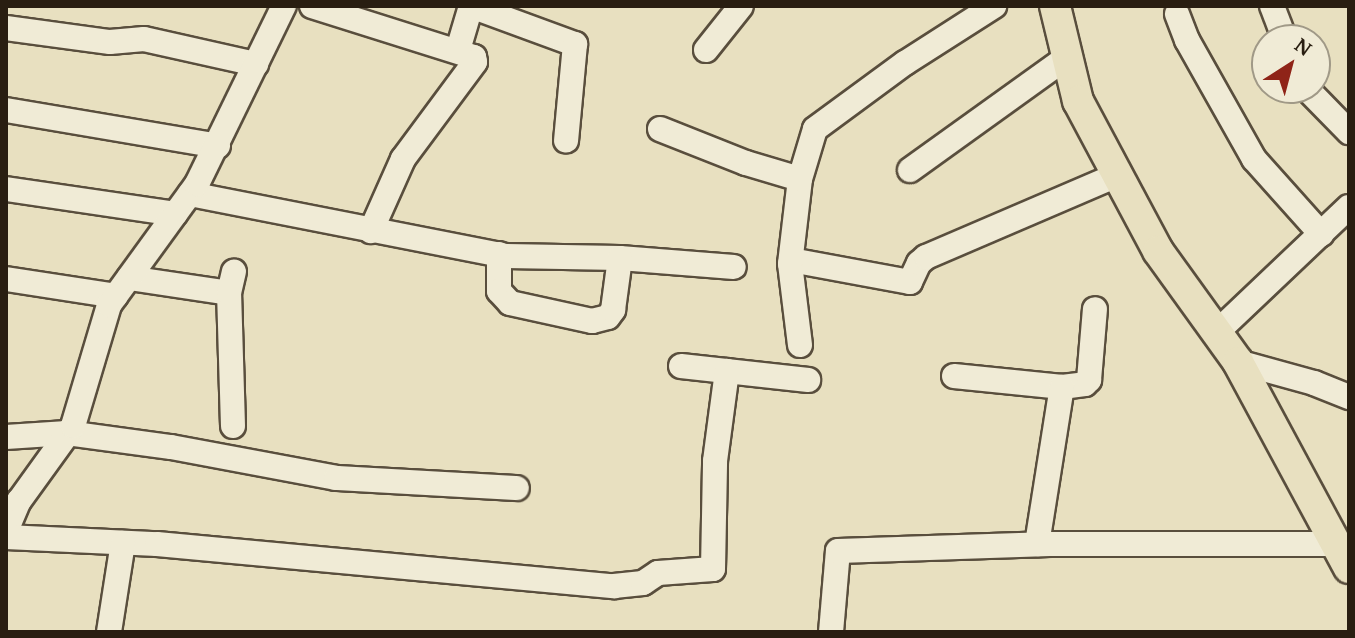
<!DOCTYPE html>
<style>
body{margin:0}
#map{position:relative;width:1355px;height:638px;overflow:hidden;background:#e8e0c0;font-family:"Gentium Book Plus",serif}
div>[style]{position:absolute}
.roads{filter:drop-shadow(2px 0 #594e3d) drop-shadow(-2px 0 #594e3d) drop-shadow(0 2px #594e3d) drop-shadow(0 -2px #594e3d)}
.minor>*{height:24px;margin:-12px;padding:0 12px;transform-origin:12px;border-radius:12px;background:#f0ebd6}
.major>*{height:30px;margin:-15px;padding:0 15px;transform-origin:15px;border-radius:15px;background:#e8e0c0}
span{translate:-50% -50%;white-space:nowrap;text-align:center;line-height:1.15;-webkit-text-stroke:6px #f0ebd6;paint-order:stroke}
.frame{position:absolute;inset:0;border:8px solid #291e11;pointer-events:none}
.north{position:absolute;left:1251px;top:24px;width:80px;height:80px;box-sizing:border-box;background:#f0ebd6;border:2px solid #a09987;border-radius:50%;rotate:36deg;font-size:22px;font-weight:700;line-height:32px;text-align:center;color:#291e11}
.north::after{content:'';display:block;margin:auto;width:28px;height:36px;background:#8f2418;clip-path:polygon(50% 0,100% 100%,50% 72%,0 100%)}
</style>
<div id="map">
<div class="roads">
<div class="minor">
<div style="left:312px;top:6px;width:170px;rotate:17.5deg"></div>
<div style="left:474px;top:57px;width:5px;rotate:79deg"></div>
<div style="left:475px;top:62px;width:121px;rotate:126.6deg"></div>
<div style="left:403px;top:159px;width:79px;rotate:114deg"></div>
<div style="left:1272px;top:6px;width:36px;rotate:69deg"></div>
<div style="left:1177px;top:14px;width:28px;rotate:69deg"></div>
<div style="left:1187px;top:40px;width:137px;rotate:60.6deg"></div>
<div style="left:1254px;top:159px;width:101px;rotate:48.2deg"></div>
<div style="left:6px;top:28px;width:105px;rotate:7.7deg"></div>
<div style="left:110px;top:42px;width:34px;rotate:-5deg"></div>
<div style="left:144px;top:39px;width:115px;rotate:12.6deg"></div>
<div style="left:458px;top:50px;width:46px;rotate:-73.5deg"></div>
<div style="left:471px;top:6px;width:111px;rotate:20.1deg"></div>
<div style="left:575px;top:44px;width:97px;rotate:95.3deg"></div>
<div style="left:706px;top:50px;width:56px;rotate:-51.5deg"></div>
<div style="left:1306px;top:88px;width:62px;rotate:45.7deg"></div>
<div style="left:6px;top:110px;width:215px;rotate:9.6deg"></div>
<div style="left:660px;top:129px;width:92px;rotate:21.6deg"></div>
<div style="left:746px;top:163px;width:56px;rotate:16.5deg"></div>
<div style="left:910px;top:170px;width:193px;rotate:-35.7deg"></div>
<div style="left:6px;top:189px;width:171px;rotate:8.4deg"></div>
<div style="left:190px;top:194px;width:322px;rotate:11.1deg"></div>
<div style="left:506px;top:256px;width:114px;rotate:1deg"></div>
<div style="left:620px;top:258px;width:114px;rotate:4.5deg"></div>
<div style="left:499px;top:254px;width:37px;rotate:90deg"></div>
<div style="left:499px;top:291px;width:16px;rotate:47deg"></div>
<div style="left:510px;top:303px;width:84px;rotate:12.4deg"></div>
<div style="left:592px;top:321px;width:16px;rotate:-14deg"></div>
<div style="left:608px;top:317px;width:9px;rotate:-54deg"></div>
<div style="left:613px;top:310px;width:52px;rotate:-82.3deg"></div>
<div style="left:791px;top:260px;width:121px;rotate:10.5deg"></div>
<div style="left:910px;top:282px;width:21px;rotate:-65deg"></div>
<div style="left:919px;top:263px;width:9px;rotate:-41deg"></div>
<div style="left:926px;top:257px;width:208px;rotate:-23.2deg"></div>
<div style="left:129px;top:278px;width:101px;rotate:8.5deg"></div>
<div style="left:6px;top:279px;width:111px;rotate:8.8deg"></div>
<div style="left:1216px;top:333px;width:183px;rotate:-43.5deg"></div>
<div style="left:800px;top:345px;width:82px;rotate:-97deg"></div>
<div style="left:790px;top:264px;width:86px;rotate:-83.3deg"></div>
<div style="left:800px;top:179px;width:52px;rotate:-73.3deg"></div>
<div style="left:815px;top:129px;width:112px;rotate:-36.3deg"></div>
<div style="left:905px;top:63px;width:106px;rotate:-32.6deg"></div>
<div style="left:1238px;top:362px;width:79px;rotate:15.4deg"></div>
<div style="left:1314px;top:383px;width:38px;rotate:22deg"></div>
<div style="left:681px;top:366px;width:128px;rotate:6.3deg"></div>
<div style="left:954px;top:376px;width:109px;rotate:5.8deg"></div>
<div style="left:1062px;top:387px;width:23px;rotate:-7deg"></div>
<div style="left:1085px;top:384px;width:6px;rotate:-45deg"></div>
<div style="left:1089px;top:380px;width:71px;rotate:-85.2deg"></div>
<div style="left:233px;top:426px;width:133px;rotate:-91.7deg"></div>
<div style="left:229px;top:293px;width:22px;rotate:-77deg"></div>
<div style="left:6px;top:437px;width:61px;rotate:-3.8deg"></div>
<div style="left:67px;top:433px;width:105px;rotate:7.7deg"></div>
<div style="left:171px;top:447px;width:168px;rotate:10.6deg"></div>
<div style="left:336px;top:478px;width:181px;rotate:3.2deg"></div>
<div style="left:6px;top:531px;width:33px;rotate:-67deg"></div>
<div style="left:19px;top:501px;width:92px;rotate:-54.2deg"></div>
<div style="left:73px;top:426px;width:126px;rotate:-73.4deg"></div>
<div style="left:109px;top:305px;width:150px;rotate:-54deg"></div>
<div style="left:197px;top:184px;width:198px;rotate:-64deg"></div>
<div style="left:6px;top:537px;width:151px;rotate:2.7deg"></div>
<div style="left:157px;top:544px;width:459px;rotate:5.3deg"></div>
<div style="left:614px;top:586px;width:29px;rotate:-6deg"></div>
<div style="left:643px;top:583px;width:18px;rotate:-34deg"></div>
<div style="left:658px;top:573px;width:55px;rotate:-4.2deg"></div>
<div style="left:713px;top:569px;width:108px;rotate:-88.9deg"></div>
<div style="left:715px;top:461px;width:91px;rotate:-82.4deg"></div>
<div style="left:1037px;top:544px;width:159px;rotate:-81deg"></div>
<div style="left:109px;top:632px;width:90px;rotate:-81.1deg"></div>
<div style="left:831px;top:632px;width:81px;rotate:-85.1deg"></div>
<div style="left:838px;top:551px;width:212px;rotate:-1.9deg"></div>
<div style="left:1050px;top:544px;width:287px"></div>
</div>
<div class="major">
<div style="left:1055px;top:6px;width:98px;rotate:76.4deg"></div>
<div style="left:1078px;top:101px;width:170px;rotate:61.9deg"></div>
<div style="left:1158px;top:251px;width:137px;rotate:54.2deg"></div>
<div style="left:1238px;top:362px;width:234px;rotate:61.7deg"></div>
</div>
</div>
<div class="frame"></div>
<div class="north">N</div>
</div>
